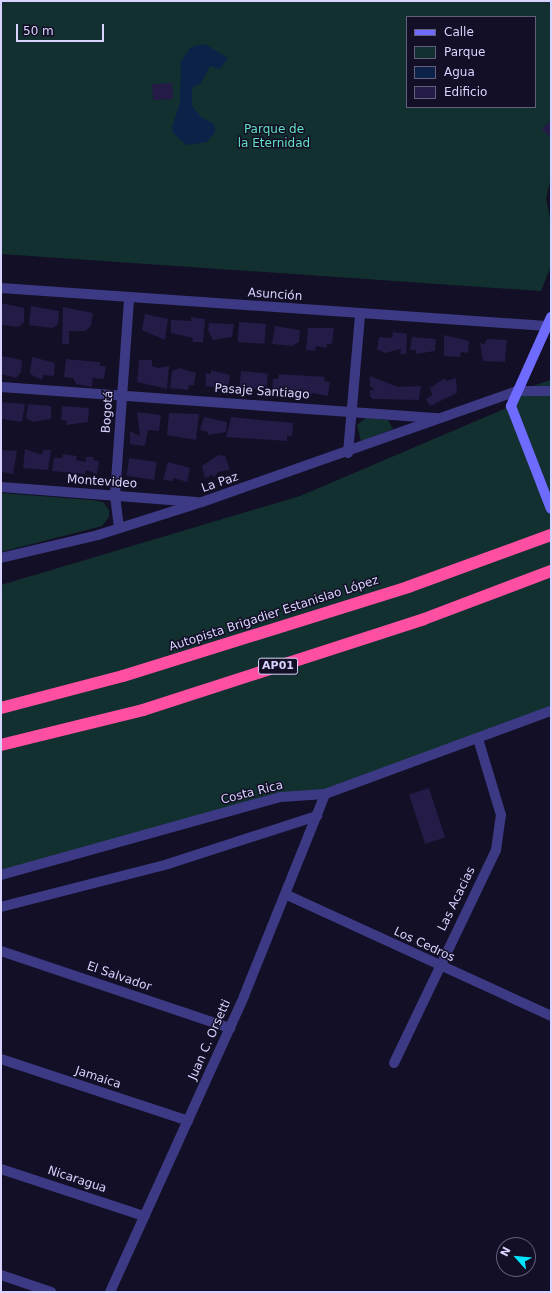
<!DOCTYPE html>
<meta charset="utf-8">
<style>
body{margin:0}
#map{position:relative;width:552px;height:1293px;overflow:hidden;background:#130f26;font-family:"DejaVu Sans",sans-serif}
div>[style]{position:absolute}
.green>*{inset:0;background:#12302f}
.water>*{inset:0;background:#0c2248}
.building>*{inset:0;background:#241b47;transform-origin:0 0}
.street>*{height:10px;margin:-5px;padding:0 5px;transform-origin:5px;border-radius:5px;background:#3d3a85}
.secondary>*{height:10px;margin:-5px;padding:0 5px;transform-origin:5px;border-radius:5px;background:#6f6bff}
.highway>*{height:12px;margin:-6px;padding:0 6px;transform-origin:6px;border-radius:6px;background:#ff4fa3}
span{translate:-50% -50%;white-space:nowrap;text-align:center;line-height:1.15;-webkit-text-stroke:3px #130f26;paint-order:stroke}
.shield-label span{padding:1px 3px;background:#130f26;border:1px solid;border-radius:3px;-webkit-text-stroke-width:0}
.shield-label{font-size:11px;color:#d9d4ff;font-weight:700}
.park-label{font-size:12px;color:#5fe0c0}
.street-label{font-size:12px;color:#d9d4ff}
.frame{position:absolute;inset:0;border:2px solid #d9d4ff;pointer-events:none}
.legend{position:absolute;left:406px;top:16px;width:130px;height:92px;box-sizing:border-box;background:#130f26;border:1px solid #625e7d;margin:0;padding:5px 7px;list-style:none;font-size:12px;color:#d9d4ff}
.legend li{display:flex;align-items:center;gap:8px;height:20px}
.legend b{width:20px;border:1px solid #625e7d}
.north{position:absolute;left:496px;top:1237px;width:40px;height:40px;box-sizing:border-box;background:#130f26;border:1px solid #625e7d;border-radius:50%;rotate:297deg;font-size:11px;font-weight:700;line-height:16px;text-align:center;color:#d9d4ff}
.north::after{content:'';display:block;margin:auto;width:14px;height:18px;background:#00e5ff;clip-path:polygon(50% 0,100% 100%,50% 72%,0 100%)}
.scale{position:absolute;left:16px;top:24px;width:88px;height:18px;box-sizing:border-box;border:2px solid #d9d4ff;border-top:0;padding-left:5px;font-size:12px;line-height:14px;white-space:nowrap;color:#d9d4ff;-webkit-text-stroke:3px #130f26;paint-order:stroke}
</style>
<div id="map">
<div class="green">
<div style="clip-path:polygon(evenodd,1px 1px,551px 1px,551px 178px,546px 198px,551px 224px,551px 266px,541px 291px,1px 254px,1px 1px,407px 17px,535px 17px,535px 107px,407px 107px,407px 17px)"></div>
<div style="clip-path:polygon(551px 380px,551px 711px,325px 794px,281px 797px,1px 875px,1px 585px,300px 496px,511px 406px,517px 391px)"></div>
<div style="clip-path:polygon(366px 418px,388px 420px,393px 429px,361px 441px,357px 425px)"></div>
<div style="clip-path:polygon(1px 493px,92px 500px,103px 502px,109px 510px,109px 517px,102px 526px,1px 552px)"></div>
</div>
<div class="water">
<div style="clip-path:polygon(205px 44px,228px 58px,220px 69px,210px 66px,201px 83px,192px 88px,192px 105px,201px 117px,214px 124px,215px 132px,207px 142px,187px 145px,173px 133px,172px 127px,180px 103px,181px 61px,191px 47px)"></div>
</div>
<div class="building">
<div style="left:172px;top:83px;width:16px;height:20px;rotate:86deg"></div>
<div style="clip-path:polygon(551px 120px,551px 138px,542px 129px)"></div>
<div style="clip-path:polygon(1px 303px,24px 308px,24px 322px,19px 327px,1px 325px)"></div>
<div style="clip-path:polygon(31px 306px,59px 311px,58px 324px,53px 328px,29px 325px)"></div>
<div style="clip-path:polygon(63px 307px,93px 313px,91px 326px,85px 331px,69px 331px,69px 344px,62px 344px)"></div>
<div style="clip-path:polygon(145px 314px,168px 319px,165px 340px,142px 330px)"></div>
<div style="clip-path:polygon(191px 317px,205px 319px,203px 342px,192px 342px,193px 338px,171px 333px,171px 320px,191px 321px)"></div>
<div style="left:239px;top:322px;width:27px;height:20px;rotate:4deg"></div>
<div style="clip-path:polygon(209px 323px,234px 324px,232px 337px,213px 340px,208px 330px)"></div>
<div style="clip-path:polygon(275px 326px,300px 330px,299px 342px,292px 346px,272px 344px)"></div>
<div style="clip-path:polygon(308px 328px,334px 328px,332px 344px,327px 344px,326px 348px,316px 346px,315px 351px,306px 350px)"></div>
<div style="clip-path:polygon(393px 332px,407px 334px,406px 354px,400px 354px,401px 349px,385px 353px,377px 349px,379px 337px,392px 338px)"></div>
<div style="clip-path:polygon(444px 335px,469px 341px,468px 353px,461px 352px,460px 357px,444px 356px)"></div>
<div style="clip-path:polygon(412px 337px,436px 339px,435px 351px,416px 354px,416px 350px,410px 350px)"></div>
<div style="clip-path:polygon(487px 339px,507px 340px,505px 362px,483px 361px,480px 343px,484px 344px)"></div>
<div style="clip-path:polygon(1px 356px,22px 360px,21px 372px,16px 378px,1px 374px)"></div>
<div style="clip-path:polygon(32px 357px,55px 363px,54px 376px,43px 375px,42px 380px,30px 374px)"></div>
<div style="clip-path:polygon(66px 359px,100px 362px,100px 366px,106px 366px,104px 379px,93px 378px,92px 387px,76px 384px,73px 378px,64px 377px)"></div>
<div style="clip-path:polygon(139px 360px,152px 360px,152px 366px,158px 368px,169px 366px,167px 389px,137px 382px)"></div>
<div style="clip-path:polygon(179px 368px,196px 373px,194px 385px,189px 385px,188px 390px,170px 388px,172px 371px)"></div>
<div style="clip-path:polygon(211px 370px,230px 375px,228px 389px,206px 386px,206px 373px,211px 374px)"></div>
<div style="left:241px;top:371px;width:27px;height:16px;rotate:6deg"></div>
<div style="clip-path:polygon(279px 374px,325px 377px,324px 381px,330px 382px,328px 396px,312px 393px,311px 396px,300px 394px,300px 398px,295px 398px,295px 393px,272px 392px,273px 379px,278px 379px)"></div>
<div style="clip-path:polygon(370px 376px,398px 387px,421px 386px,419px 400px,373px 399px,370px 396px,370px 390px,375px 390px,370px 386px)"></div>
<div style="clip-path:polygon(445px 378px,446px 381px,456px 378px,457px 393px,430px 406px,426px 399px,432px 395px,430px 388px)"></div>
<div style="clip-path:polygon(1px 402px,25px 404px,22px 422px,1px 419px)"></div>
<div style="clip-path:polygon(28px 404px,51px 406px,51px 419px,33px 422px,26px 418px)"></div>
<div style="clip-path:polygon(62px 406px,89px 408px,88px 422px,66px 425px,67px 421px,61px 420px)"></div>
<div style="clip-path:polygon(137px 412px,161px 415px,159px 431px,148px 430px,145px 446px,130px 444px,130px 431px,140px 436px)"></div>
<div style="clip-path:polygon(169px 413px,199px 414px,196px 440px,167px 435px)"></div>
<div style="clip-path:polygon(204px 417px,227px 422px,226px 432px,208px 435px,208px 432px,200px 430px)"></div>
<div style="clip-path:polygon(231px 417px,293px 423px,292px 436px,287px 436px,287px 441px,226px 437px)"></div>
<div style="clip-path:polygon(25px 449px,42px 455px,43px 450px,51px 450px,48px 470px,23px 468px)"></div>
<div style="clip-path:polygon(1px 450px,17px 451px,13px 474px,2px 472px)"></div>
<div style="clip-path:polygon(63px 454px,77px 456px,76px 460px,86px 462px,86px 457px,93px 457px,93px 460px,99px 461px,97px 474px,86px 470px,85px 474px,52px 471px,54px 458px,62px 458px)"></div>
<div style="clip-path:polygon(218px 455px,225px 456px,230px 470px,218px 472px,214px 478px,212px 475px,205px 478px,202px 466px)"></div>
<div style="left:129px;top:458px;width:28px;height:18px;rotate:8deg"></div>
<div style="clip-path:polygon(168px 462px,190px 468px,187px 482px,173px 478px,173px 481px,163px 480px)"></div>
<div style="left:429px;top:788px;width:52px;height:21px;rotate:72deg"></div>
</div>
<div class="street">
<div style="left:1px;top:288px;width:547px;rotate:3.98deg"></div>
<div style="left:1px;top:387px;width:438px;rotate:4.1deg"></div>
<div style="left:348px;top:453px;width:139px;rotate:-85deg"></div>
<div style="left:1px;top:487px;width:196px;rotate:4.4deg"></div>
<div style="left:119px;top:528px;width:33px;rotate:-97deg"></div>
<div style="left:115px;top:495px;width:197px;rotate:-85.9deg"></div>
<div style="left:1px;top:558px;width:100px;rotate:-13.3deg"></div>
<div style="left:98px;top:535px;width:109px;rotate:-17.6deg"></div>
<div style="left:202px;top:502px;width:334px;rotate:-19.4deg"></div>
<div style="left:517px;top:391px;width:34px"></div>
<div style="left:1px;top:875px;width:291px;rotate:-15.6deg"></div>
<div style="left:281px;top:797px;width:44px;rotate:-3.9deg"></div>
<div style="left:325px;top:794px;width:241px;rotate:-20.2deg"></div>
<div style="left:287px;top:895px;width:290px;rotate:24.6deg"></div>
<div style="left:1px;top:907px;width:172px;rotate:-14.4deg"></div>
<div style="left:168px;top:864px;width:157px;rotate:-17.9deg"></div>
<div style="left:1px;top:951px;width:242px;rotate:18.6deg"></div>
<div style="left:1px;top:1059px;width:197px;rotate:18.3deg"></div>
<div style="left:394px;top:1063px;width:236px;rotate:-64.4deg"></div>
<div style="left:496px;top:850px;width:35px;rotate:-82deg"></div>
<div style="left:501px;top:815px;width:79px;rotate:-106.8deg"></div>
<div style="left:1px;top:1169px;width:151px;rotate:18.2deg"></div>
<div style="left:1px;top:1275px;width:53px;rotate:18.8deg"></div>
<div style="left:110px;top:1292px;width:325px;rotate:-65.6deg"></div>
<div style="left:244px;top:996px;width:218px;rotate:-68.1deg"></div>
</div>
<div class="secondary">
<div style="left:551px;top:317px;width:98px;rotate:114.2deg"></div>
<div style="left:511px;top:406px;width:110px;rotate:68.8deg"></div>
</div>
<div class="highway">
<div style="left:1px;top:708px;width:126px;rotate:-14.7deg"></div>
<div style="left:123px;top:676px;width:299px;rotate:-17.3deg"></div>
<div style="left:408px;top:587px;width:152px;rotate:-20deg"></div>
<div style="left:1px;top:745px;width:146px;rotate:-13.8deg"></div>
<div style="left:143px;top:710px;width:295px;rotate:-17.9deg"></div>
<div style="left:424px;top:619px;width:136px;rotate:-20.7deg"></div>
</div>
<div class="shield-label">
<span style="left:278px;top:666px">AP01</span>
</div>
<div class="park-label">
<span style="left:274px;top:137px">Parque de<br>la Eternidad</span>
</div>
<div class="street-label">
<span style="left:275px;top:295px;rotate:4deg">Asunción</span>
<span style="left:262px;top:392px;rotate:4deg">Pasaje Santiago</span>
<span style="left:108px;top:412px;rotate:-86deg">Bogotá</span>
<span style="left:102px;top:482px;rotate:4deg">Montevideo</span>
<span style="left:220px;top:483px;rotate:-19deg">La Paz</span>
<span style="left:274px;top:614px;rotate:-18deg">Autopista Brigadier Estanislao López</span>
<span style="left:252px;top:793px;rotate:-14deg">Costa Rica</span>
<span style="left:457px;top:899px;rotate:-64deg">Las Acacias</span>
<span style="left:424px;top:945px;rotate:25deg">Los Cedros</span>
<span style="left:119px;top:977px;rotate:19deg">El Salvador</span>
<span style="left:210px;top:1040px;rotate:-66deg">Juan C. Orsetti</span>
<span style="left:98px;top:1078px;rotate:18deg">Jamaica</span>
<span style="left:77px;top:1180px;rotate:18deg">Nicaragua</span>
</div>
<div class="frame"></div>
<ul class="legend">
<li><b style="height:5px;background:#6f6bff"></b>Calle</li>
<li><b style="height:11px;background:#12302f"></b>Parque</li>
<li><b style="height:11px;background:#0c2248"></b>Agua</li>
<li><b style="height:11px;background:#241b47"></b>Edificio</li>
</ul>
<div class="north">N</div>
<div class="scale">50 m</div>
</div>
